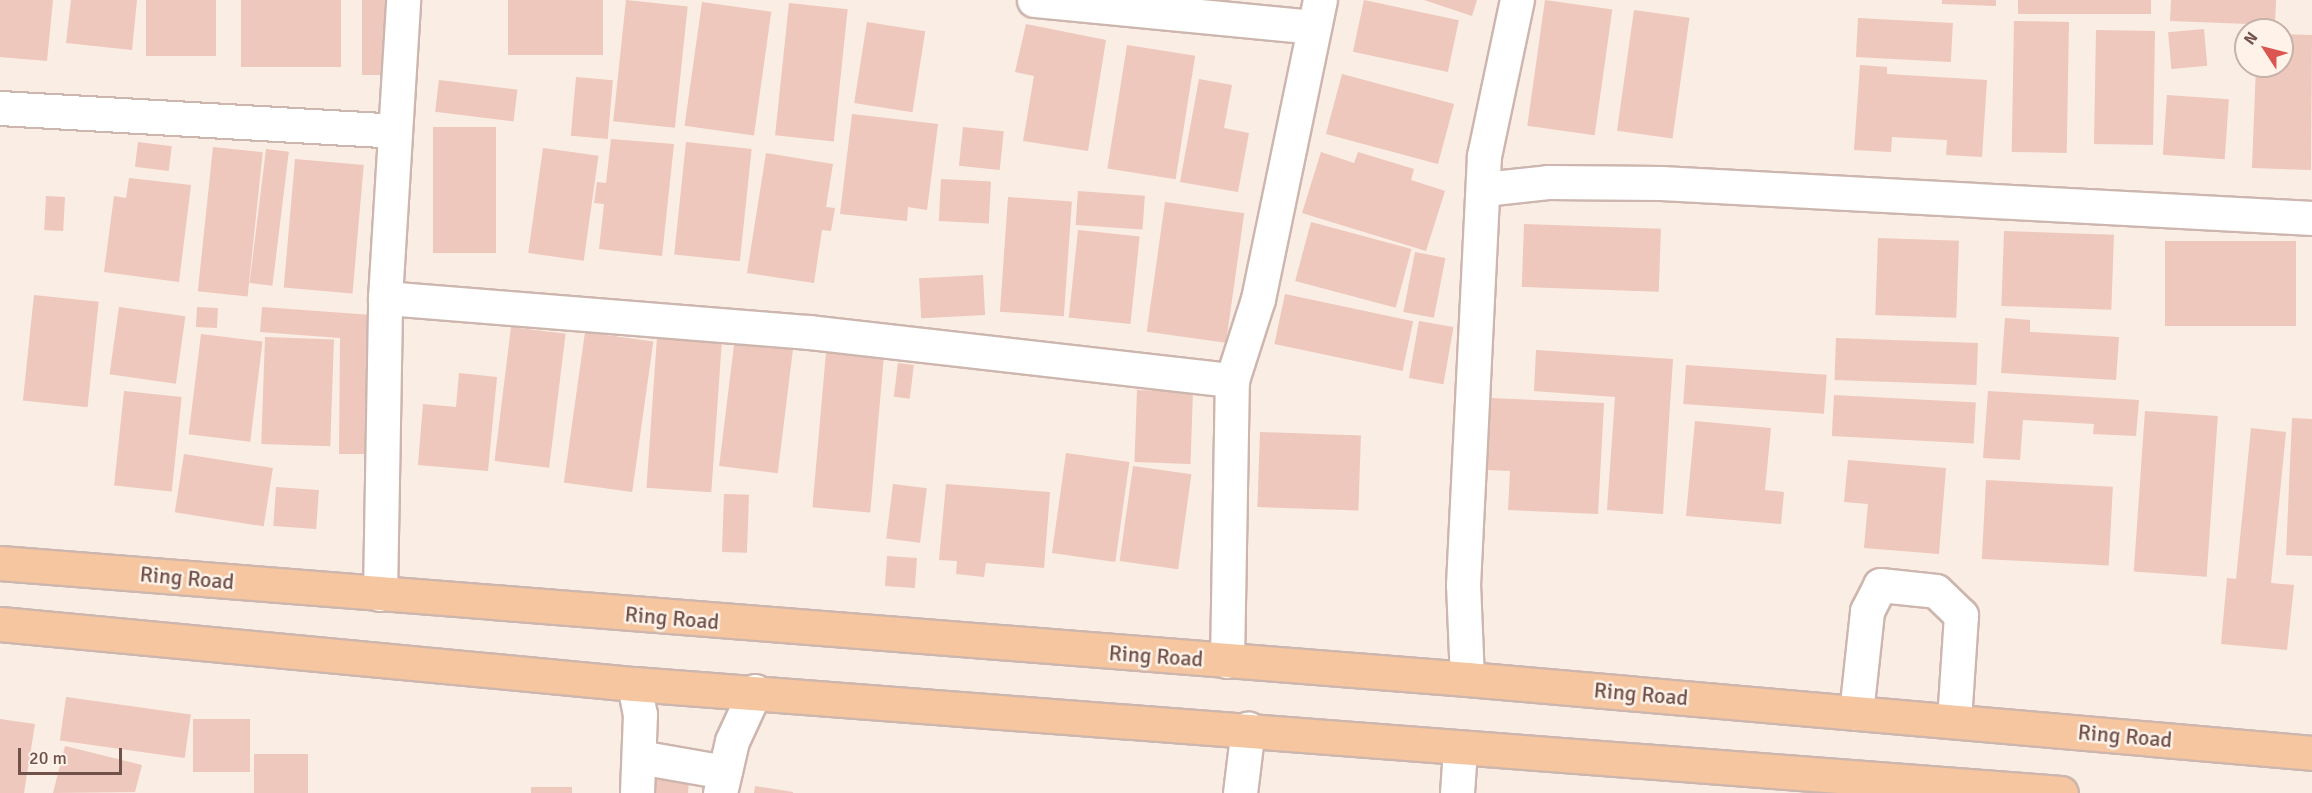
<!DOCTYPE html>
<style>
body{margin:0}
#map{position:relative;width:2312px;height:793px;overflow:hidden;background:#faede3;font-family:Signika,sans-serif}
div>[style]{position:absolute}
.building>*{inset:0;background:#eec7bd;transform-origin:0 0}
.roads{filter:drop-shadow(2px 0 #cdb6ae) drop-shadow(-2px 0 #cdb6ae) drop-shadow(0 2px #cdb6ae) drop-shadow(0 -2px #cdb6ae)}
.minor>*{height:33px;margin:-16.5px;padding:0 16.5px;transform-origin:16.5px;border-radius:16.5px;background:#fff}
.major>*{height:33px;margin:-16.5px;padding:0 16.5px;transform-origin:16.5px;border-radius:16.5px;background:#f5c6a0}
span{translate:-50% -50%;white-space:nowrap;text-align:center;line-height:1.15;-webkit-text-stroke:5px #fef2e9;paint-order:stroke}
.street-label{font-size:22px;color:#70524b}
.north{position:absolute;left:2234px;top:18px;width:60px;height:60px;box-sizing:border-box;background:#fef2e9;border:2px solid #c5b2aa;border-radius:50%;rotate:306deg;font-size:16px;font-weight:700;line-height:24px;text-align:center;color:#70524b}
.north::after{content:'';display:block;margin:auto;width:21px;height:27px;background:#dc5651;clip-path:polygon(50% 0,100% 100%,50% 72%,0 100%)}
.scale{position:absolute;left:18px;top:748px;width:104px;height:27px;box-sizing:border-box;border:3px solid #70524b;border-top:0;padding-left:8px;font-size:18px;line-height:21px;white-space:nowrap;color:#70524b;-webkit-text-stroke:4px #fef2e9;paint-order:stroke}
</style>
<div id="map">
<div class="building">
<div style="clip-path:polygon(0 0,53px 0,47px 61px,0 57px)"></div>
<div style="clip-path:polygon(71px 0,137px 0,132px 50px,66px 43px)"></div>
<div style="left:146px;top:0;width:70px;height:56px"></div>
<div style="left:241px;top:0;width:100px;height:67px"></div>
<div style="left:362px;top:0;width:27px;height:75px"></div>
<div style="left:508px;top:0;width:95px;height:55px"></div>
<div style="left:626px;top:0;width:62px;height:122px;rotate:6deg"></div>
<div style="left:1364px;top:0;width:97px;height:53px;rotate:12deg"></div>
<div style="clip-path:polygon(1424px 0,1477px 0,1472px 16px)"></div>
<div style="left:1545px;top:0;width:68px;height:127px;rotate:8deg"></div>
<div style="clip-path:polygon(1942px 0,1996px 0,1996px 6px,1942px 4px)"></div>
<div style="left:2018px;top:0;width:133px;height:14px"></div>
<div style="clip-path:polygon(2171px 0,2276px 0,2275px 25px,2170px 21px)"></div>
<div style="left:702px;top:2px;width:70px;height:125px;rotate:8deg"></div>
<div style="left:789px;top:3px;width:59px;height:133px;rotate:6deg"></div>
<div style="left:1634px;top:10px;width:56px;height:122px;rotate:8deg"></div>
<div style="left:1858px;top:18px;width:95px;height:39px;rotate:3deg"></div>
<div style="left:2014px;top:21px;width:55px;height:131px;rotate:1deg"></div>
<div style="left:867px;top:22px;width:59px;height:82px;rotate:9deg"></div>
<div style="clip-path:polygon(1026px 24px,1106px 40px,1088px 151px,1023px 141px,1034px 76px,1015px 72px)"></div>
<div style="left:2204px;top:29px;width:37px;height:36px;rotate:85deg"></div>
<div style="left:2096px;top:30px;width:59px;height:114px;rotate:1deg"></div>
<div style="clip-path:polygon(2282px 34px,2312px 35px,2311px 170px,2252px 168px,2256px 66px,2282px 66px)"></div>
<div style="left:1127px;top:45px;width:69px;height:125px;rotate:9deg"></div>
<div style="clip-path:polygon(1860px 65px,1887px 67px,1887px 74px,1987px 80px,1982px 157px,1946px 155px,1947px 140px,1892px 137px,1891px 152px,1854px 150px)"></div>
<div style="left:1342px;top:74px;width:116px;height:62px;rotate:15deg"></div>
<div style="left:576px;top:77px;width:37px;height:59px;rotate:5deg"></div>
<div style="clip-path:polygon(1199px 79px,1232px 85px,1224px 128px,1249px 133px,1238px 192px,1180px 182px)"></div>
<div style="left:439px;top:80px;width:79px;height:32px;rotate:7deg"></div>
<div style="left:2167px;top:95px;width:62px;height:60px;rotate:4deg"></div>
<div style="clip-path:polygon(852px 114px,938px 124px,927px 210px,908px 207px,907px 221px,840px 214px)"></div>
<div style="left:433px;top:127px;width:63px;height:126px"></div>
<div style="left:963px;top:127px;width:41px;height:39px;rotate:6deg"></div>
<div style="clip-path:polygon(611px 139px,674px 144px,662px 256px,599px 249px,604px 204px,594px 203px,597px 182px,606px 183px)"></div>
<div style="left:138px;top:142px;width:34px;height:25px;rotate:7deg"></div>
<div style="left:686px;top:142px;width:66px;height:113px;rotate:6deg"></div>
<div style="left:213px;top:147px;width:50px;height:145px;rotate:6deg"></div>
<div style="left:543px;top:148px;width:56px;height:106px;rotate:8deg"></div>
<div style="left:266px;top:149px;width:23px;height:135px;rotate:7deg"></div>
<div style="clip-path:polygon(1321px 152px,1354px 163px,1358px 152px,1414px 169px,1411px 180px,1445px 191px,1426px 251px,1302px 213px)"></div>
<div style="clip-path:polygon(766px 153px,833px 164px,826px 207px,835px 208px,831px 231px,822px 230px,814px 283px,747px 273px)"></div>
<div style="left:295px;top:159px;width:69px;height:129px;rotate:5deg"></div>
<div style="clip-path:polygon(129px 178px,191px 185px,179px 282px,104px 272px,114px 196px,126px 198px)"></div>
<div style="left:941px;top:179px;width:50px;height:42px;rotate:3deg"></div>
<div style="left:1078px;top:191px;width:67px;height:34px;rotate:4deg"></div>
<div style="left:46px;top:196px;width:19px;height:34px;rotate:3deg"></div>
<div style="left:1008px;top:197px;width:64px;height:115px;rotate:4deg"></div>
<div style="left:1165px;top:202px;width:80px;height:131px;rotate:8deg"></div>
<div style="left:1311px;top:222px;width:104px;height:61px;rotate:15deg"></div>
<div style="left:1524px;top:224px;width:137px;height:63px;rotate:2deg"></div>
<div style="left:1078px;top:230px;width:62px;height:88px;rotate:6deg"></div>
<div style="left:2004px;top:231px;width:110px;height:75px;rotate:2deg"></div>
<div style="left:1878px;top:238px;width:81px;height:77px;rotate:2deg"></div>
<div style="left:2296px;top:241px;width:85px;height:131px;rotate:90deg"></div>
<div style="left:1415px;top:252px;width:31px;height:61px;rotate:11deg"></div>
<div style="left:983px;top:275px;width:40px;height:64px;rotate:87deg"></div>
<div style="left:1285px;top:294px;width:131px;height:51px;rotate:12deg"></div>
<div style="left:34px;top:295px;width:65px;height:106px;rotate:6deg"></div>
<div style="left:119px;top:307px;width:67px;height:68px;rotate:8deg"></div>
<div style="left:197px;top:307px;width:21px;height:20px;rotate:3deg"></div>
<div style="clip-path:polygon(262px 307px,372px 315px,369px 454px,339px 454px,340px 338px,260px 332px)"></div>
<div style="clip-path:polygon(2005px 318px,2030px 320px,2030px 332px,2119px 337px,2116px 380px,2001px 373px)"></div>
<div style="left:1419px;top:321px;width:35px;height:58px;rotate:10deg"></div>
<div style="left:511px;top:327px;width:55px;height:135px;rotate:7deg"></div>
<div style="left:585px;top:332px;width:69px;height:152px;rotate:8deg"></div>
<div style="left:201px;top:334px;width:62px;height:101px;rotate:7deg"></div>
<div style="left:265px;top:337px;width:69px;height:107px;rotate:2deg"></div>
<div style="left:657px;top:337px;width:65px;height:151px;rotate:4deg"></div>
<div style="left:735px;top:337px;width:59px;height:130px;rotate:7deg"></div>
<div style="left:1836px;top:338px;width:142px;height:42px;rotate:2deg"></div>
<div style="left:827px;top:341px;width:58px;height:167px;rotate:5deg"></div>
<div style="clip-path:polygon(1536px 350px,1673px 359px,1663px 514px,1607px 510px,1615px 397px,1534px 391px)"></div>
<div style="left:898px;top:363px;width:16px;height:34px;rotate:7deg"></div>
<div style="left:1686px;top:365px;width:141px;height:39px;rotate:4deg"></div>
<div style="clip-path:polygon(459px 373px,497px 377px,488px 471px,418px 465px,423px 404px,456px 407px)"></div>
<div style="left:1137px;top:390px;width:56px;height:72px;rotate:2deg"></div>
<div style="left:124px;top:391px;width:58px;height:95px;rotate:6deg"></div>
<div style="clip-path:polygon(1988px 391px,2139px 400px,2136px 436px,2093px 434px,2094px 424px,2023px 420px,2020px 460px,1983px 458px)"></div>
<div style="left:1834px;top:395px;width:142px;height:41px;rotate:3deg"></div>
<div style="clip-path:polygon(1490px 398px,1604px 403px,1598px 514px,1508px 510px,1510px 471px,1486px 470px)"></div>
<div style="left:2145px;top:411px;width:73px;height:161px;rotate:4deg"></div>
<div style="clip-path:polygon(2292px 418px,2312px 419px,2312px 556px,2286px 555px)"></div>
<div style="clip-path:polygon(1695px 421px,1771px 428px,1765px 490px,1784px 492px,1781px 524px,1686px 516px)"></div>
<div style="clip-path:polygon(2251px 428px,2286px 432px,2271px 583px,2294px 585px,2287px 650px,2221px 644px,2227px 578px,2236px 579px)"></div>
<div style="left:1260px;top:432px;width:101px;height:75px;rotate:2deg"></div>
<div style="left:1066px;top:453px;width:64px;height:101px;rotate:8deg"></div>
<div style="left:184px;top:454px;width:90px;height:59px;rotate:9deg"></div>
<div style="clip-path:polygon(1848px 460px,1946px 468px,1939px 554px,1864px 548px,1868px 504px,1844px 502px)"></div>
<div style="left:1133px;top:466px;width:59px;height:96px;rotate:8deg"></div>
<div style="left:1986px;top:480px;width:127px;height:79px;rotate:3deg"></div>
<div style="left:893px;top:484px;width:34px;height:55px;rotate:7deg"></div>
<div style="clip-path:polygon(946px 484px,1050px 492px,1044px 568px,986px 563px,984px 577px,956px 574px,957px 561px,939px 560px)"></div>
<div style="left:276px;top:487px;width:43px;height:39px;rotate:4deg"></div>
<div style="left:724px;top:494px;width:25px;height:58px;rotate:2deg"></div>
<div style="left:887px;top:556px;width:30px;height:30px;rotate:4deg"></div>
<div style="left:66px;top:697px;width:126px;height:44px;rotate:8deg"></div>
<div style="clip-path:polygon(0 719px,35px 724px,24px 793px,0 793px)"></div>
<div style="left:250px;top:719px;width:53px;height:57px;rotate:90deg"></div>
<div style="clip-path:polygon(65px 746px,142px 765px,135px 792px,53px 793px)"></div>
<div style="left:254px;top:754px;width:54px;height:39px"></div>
<div style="clip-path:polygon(651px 767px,690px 771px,688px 793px,649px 793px)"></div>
<div style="clip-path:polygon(755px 786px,793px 792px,793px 793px,754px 793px)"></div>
<div style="left:531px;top:787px;width:41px;height:6px"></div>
</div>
<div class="roads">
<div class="minor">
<div style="left:1034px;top:0;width:279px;rotate:5.5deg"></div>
<div style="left:0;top:108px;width:394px;rotate:3.3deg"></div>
<div style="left:1484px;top:189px;width:64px;rotate:-6.2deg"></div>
<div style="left:1548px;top:182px;width:113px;rotate:0.5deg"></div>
<div style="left:1661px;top:183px;width:652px;rotate:3.08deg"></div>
<div style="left:385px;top:298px;width:425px;rotate:4.6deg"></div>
<div style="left:809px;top:332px;width:426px;rotate:6.5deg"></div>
<div style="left:380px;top:594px;width:296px;rotate:-89deg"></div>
<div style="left:385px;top:298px;width:299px;rotate:-86.5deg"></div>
<div style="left:1227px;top:661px;width:281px;rotate:-89deg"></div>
<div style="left:1232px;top:380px;width:85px;rotate:-72.2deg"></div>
<div style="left:1258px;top:299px;width:305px;rotate:-78.3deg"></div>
<div style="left:1467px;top:679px;width:94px;rotate:-92.4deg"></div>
<div style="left:1463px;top:585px;width:430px;rotate:-87.2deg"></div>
<div style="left:1484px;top:156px;width:159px;rotate:-78.1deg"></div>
<div style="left:634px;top:684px;width:31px;rotate:79deg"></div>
<div style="left:640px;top:714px;width:79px;rotate:92.2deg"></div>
<div style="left:1856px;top:713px;width:103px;rotate:-83.8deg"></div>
<div style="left:1867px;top:611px;width:29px;rotate:-63deg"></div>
<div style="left:1880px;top:585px;width:56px;rotate:6.1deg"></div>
<div style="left:1936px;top:591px;width:35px;rotate:44deg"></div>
<div style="left:1961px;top:615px;width:106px;rotate:93.8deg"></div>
<div style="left:639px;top:757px;width:87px;rotate:9.9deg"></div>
<div style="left:720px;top:793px;width:53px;rotate:-77deg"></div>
<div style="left:732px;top:741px;width:55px;rotate:-65.3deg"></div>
<div style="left:1240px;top:793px;width:65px;rotate:-83deg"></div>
<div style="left:1457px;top:793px;width:44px;rotate:-86.1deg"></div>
</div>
<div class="major">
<div style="left:0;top:563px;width:1472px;rotate:4.52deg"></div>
<div style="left:1467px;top:679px;width:848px;rotate:5deg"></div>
<div style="left:0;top:624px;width:637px;rotate:5.41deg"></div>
<div style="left:634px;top:684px;width:1431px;rotate:4.37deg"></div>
</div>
</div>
<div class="street-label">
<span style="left:187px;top:578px;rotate:5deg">Ring Road</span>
<span style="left:672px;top:618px;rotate:5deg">Ring Road</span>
<span style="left:1156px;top:656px;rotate:4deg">Ring Road</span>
<span style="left:1641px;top:694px;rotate:5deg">Ring Road</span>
<span style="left:2125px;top:736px;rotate:5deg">Ring Road</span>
</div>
<div class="north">N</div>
<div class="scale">20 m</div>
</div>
